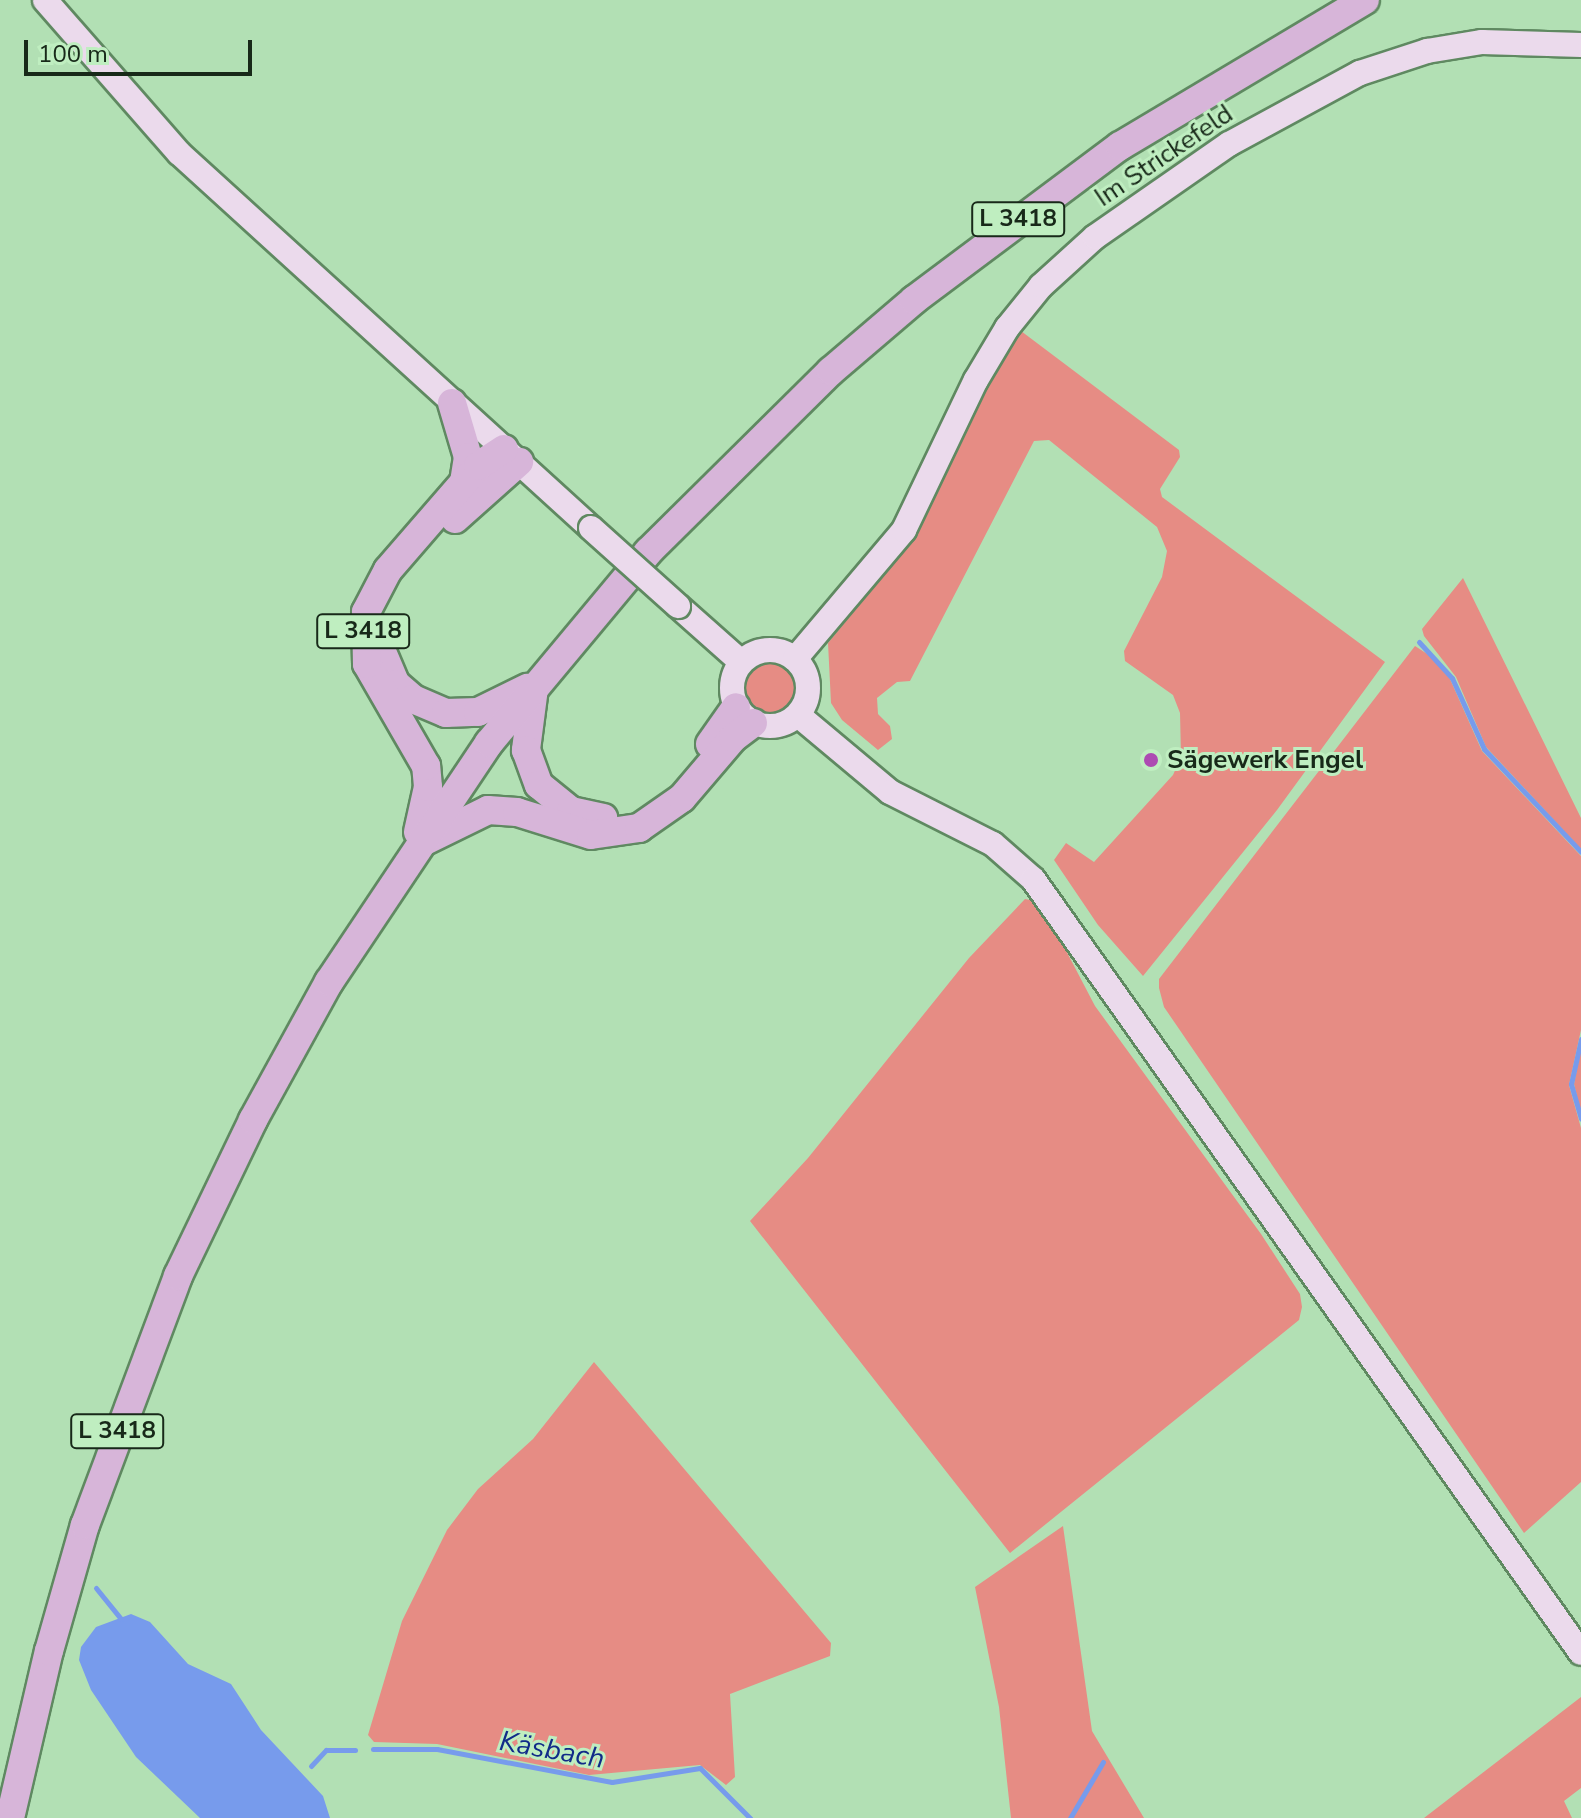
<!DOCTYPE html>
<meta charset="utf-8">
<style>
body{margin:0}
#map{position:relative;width:1581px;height:1818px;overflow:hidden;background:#b2e0b4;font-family:"Nunito Sans",sans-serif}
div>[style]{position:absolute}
.green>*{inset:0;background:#e68c84}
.round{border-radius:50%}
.water>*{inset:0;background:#779bec}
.stream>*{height:5px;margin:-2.5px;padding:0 2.5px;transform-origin:2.5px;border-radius:2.5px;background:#779bec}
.roads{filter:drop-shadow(2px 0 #5f8961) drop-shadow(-2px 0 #5f8961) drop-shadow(0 2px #5f8961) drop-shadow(0 -2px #5f8961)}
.secondary>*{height:24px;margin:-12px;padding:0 12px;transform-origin:12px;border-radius:12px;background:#ebdaec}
.secondary>.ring{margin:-12px;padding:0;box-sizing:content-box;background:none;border:24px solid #ebdaec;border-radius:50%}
.primary>*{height:28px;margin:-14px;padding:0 14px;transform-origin:14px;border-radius:14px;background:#d7b5d9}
.bridges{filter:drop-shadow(2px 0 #5f8961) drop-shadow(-2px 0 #5f8961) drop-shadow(0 2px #5f8961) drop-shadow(0 -2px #5f8961)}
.secondary-bridge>*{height:24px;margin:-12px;padding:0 12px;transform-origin:12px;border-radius:12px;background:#ebdaec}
.dots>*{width:22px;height:22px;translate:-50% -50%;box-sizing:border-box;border:4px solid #bfeec0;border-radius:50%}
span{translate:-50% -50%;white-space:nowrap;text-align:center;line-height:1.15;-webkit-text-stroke:6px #bfeec0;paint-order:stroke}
.shield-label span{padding:2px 6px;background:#bfeec0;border:2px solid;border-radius:6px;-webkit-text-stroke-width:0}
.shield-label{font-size:24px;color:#182919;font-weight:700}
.street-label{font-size:26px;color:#182919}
.poi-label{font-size:26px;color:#182919;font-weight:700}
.left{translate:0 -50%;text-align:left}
.water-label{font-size:28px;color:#112b88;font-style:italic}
.scale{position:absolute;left:24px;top:40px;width:228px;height:36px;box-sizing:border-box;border:4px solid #182919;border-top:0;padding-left:10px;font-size:24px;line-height:28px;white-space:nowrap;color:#182919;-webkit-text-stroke:6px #bfeec0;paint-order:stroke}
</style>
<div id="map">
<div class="green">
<div style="clip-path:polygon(1021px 331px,1179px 450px,1180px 457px,1160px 489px,1162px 497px,1385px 662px,1277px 810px,1143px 976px,1098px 925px,1054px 860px,1066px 843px,1094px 862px,1173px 775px,1181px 757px,1180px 713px,1173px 695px,1125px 661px,1124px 651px,1162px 577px,1167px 551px,1157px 527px,1049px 440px,1034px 441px,910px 681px,897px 682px,877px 698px,878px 714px,890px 726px,892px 739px,878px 750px,842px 720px,831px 703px,828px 643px,915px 536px,986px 385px)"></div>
<div style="clip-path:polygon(1463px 578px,1581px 818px,1581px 849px,1486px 747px,1456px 677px,1424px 636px,1422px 629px)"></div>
<div style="clip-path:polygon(1415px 646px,1438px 661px,1450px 679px,1482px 751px,1581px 856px,1581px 1030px,1569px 1085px,1581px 1128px,1581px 1482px,1524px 1533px,1164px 1007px,1159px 988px,1159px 979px)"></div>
<div class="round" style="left:741px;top:660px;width:58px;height:58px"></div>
<div style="clip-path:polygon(1025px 899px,1035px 901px,1049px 918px,1095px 1006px,1261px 1234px,1300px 1294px,1302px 1307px,1299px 1320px,1010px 1553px,750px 1221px,808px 1158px,969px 958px)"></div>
<div style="clip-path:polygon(1581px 1049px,1581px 1113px,1574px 1084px)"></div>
<div style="clip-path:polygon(594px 1362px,831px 1643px,830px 1656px,730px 1694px,735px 1777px,726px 1785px,700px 1765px,589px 1775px,437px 1744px,374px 1742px,368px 1735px,402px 1621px,447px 1530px,478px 1489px,533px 1439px)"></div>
<div style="clip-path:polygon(1063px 1526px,1092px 1731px,1144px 1818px,1011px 1818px,999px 1707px,975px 1587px)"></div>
<div style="clip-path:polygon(1581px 1697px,1581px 1788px,1564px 1801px,1572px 1818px,1424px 1818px)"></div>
</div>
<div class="water">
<div style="clip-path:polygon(131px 1614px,150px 1622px,188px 1664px,231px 1684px,261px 1730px,323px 1796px,330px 1818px,200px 1818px,136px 1757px,91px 1690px,79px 1660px,81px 1647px,96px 1627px)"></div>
</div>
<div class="stream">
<div style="left:1419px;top:642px;width:49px;rotate:47.5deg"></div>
<div style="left:1452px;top:678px;width:78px;rotate:65.7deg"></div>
<div style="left:1484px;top:749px;width:141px;rotate:46.7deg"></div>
<div style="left:1581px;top:1039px;width:46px;rotate:102.5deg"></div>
<div style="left:1571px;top:1084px;width:36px;rotate:74deg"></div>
<div style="left:96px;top:1588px;width:40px;rotate:51deg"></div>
<div style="left:373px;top:1749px;width:64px"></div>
<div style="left:437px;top:1749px;width:178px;rotate:10.7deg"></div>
<div style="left:612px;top:1782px;width:89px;rotate:-9deg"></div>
<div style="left:700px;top:1768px;width:71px;rotate:45deg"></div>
<div style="left:311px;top:1766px;width:22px;rotate:-47deg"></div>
<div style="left:326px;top:1750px;width:29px"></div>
<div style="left:1070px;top:1818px;width:65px;rotate:-59.5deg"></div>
</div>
<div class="roads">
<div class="secondary">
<div style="left:45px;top:0;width:203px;rotate:48.8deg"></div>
<div style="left:179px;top:153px;width:557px;rotate:42.31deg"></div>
<div style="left:678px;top:606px;width:84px;rotate:41.6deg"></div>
<div class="ring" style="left:732px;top:650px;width:52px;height:52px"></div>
<div style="left:795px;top:659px;width:169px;rotate:-49.8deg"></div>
<div style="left:904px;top:530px;width:166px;rotate:-64.4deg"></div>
<div style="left:976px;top:380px;width:61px;rotate:-59.2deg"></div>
<div style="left:1007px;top:328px;width:54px;rotate:-51deg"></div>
<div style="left:1041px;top:286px;width:73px;rotate:-42.2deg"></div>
<div style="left:1095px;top:237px;width:163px;rotate:-34.8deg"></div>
<div style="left:1229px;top:144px;width:149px;rotate:-28.5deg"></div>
<div style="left:1360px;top:73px;width:71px;rotate:-18.2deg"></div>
<div style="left:1427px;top:51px;width:56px;rotate:-9.3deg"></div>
<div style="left:1482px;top:42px;width:99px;rotate:1.7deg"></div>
<div style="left:798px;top:715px;width:120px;rotate:39.9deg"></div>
<div style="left:890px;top:792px;width:115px;rotate:26.8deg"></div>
<div style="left:993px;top:844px;width:53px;rotate:41.2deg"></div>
<div style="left:1033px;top:879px;width:948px;rotate:54.7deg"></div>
</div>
<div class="primary">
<div style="left:452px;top:403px;width:56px;rotate:73.5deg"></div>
<div style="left:468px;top:457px;width:25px;rotate:99deg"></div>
<div style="left:455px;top:519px;width:86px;rotate:-41.7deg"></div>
<div style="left:383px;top:654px;width:33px;rotate:67deg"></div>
<div style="left:396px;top:684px;width:23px;rotate:41deg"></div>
<div style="left:413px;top:699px;width:36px;rotate:23deg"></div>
<div style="left:446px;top:713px;width:32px;rotate:-2deg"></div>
<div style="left:478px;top:712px;width:55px;rotate:-26.1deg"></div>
<div style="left:534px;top:688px;width:63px;rotate:97.4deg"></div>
<div style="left:526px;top:750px;width:37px;rotate:70deg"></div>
<div style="left:539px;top:785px;width:41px;rotate:39.1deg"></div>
<div style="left:571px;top:811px;width:33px;rotate:12deg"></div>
<div style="left:710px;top:744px;width:45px;rotate:-54.9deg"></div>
<div style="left:418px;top:832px;width:46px;rotate:-77.5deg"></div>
<div style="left:428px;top:787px;width:21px;rotate:-95deg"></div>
<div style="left:426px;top:766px;width:118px;rotate:-120deg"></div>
<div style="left:367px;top:664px;width:52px;rotate:-91.1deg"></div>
<div style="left:366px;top:612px;width:47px;rotate:-62.4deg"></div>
<div style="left:388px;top:570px;width:138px;rotate:-49.1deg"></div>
<div style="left:478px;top:466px;width:31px;rotate:-33deg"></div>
<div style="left:425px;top:841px;width:70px;rotate:-26.2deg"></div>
<div style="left:488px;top:810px;width:29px;rotate:4deg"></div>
<div style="left:517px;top:812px;width:77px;rotate:17.3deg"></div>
<div style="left:591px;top:835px;width:49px;rotate:-8.3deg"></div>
<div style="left:639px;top:828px;width:52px;rotate:-34.9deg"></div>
<div style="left:682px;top:798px;width:79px;rotate:-49.6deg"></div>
<div style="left:733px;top:738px;width:25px;rotate:-37deg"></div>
<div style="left:10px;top:1818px;width:171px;rotate:-76.9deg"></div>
<div style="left:49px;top:1651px;width:131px;rotate:-74.1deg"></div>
<div style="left:85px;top:1525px;width:266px;rotate:-69.5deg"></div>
<div style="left:178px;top:1276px;width:173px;rotate:-64.3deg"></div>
<div style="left:253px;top:1120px;width:158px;rotate:-61.2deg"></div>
<div style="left:329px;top:982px;width:288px;rotate:-56.2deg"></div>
<div style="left:489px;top:743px;width:249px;rotate:-50.2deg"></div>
<div style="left:648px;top:552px;width:257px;rotate:-44.7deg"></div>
<div style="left:831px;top:371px;width:109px;rotate:-40.5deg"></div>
<div style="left:914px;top:300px;width:257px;rotate:-36.8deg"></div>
<div style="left:1120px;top:146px;width:285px;rotate:-30.8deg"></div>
</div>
</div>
<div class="bridges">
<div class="secondary-bridge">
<div style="left:591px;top:528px;width:117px;rotate:41.9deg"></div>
</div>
</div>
<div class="dots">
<div style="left:1151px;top:760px;background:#ad4bb2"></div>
</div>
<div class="shield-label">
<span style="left:1018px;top:219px">L 3418</span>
<span style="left:363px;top:631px">L 3418</span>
<span style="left:117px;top:1431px">L 3418</span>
</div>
<div class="street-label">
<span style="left:1164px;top:156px;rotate:-34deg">Im Strickefeld</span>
</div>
<div class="poi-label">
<span class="left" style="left:1167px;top:760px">Sägewerk Engel</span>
</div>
<div class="water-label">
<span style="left:552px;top:1750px;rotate:10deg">Käsbach</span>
</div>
<div class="scale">100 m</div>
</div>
